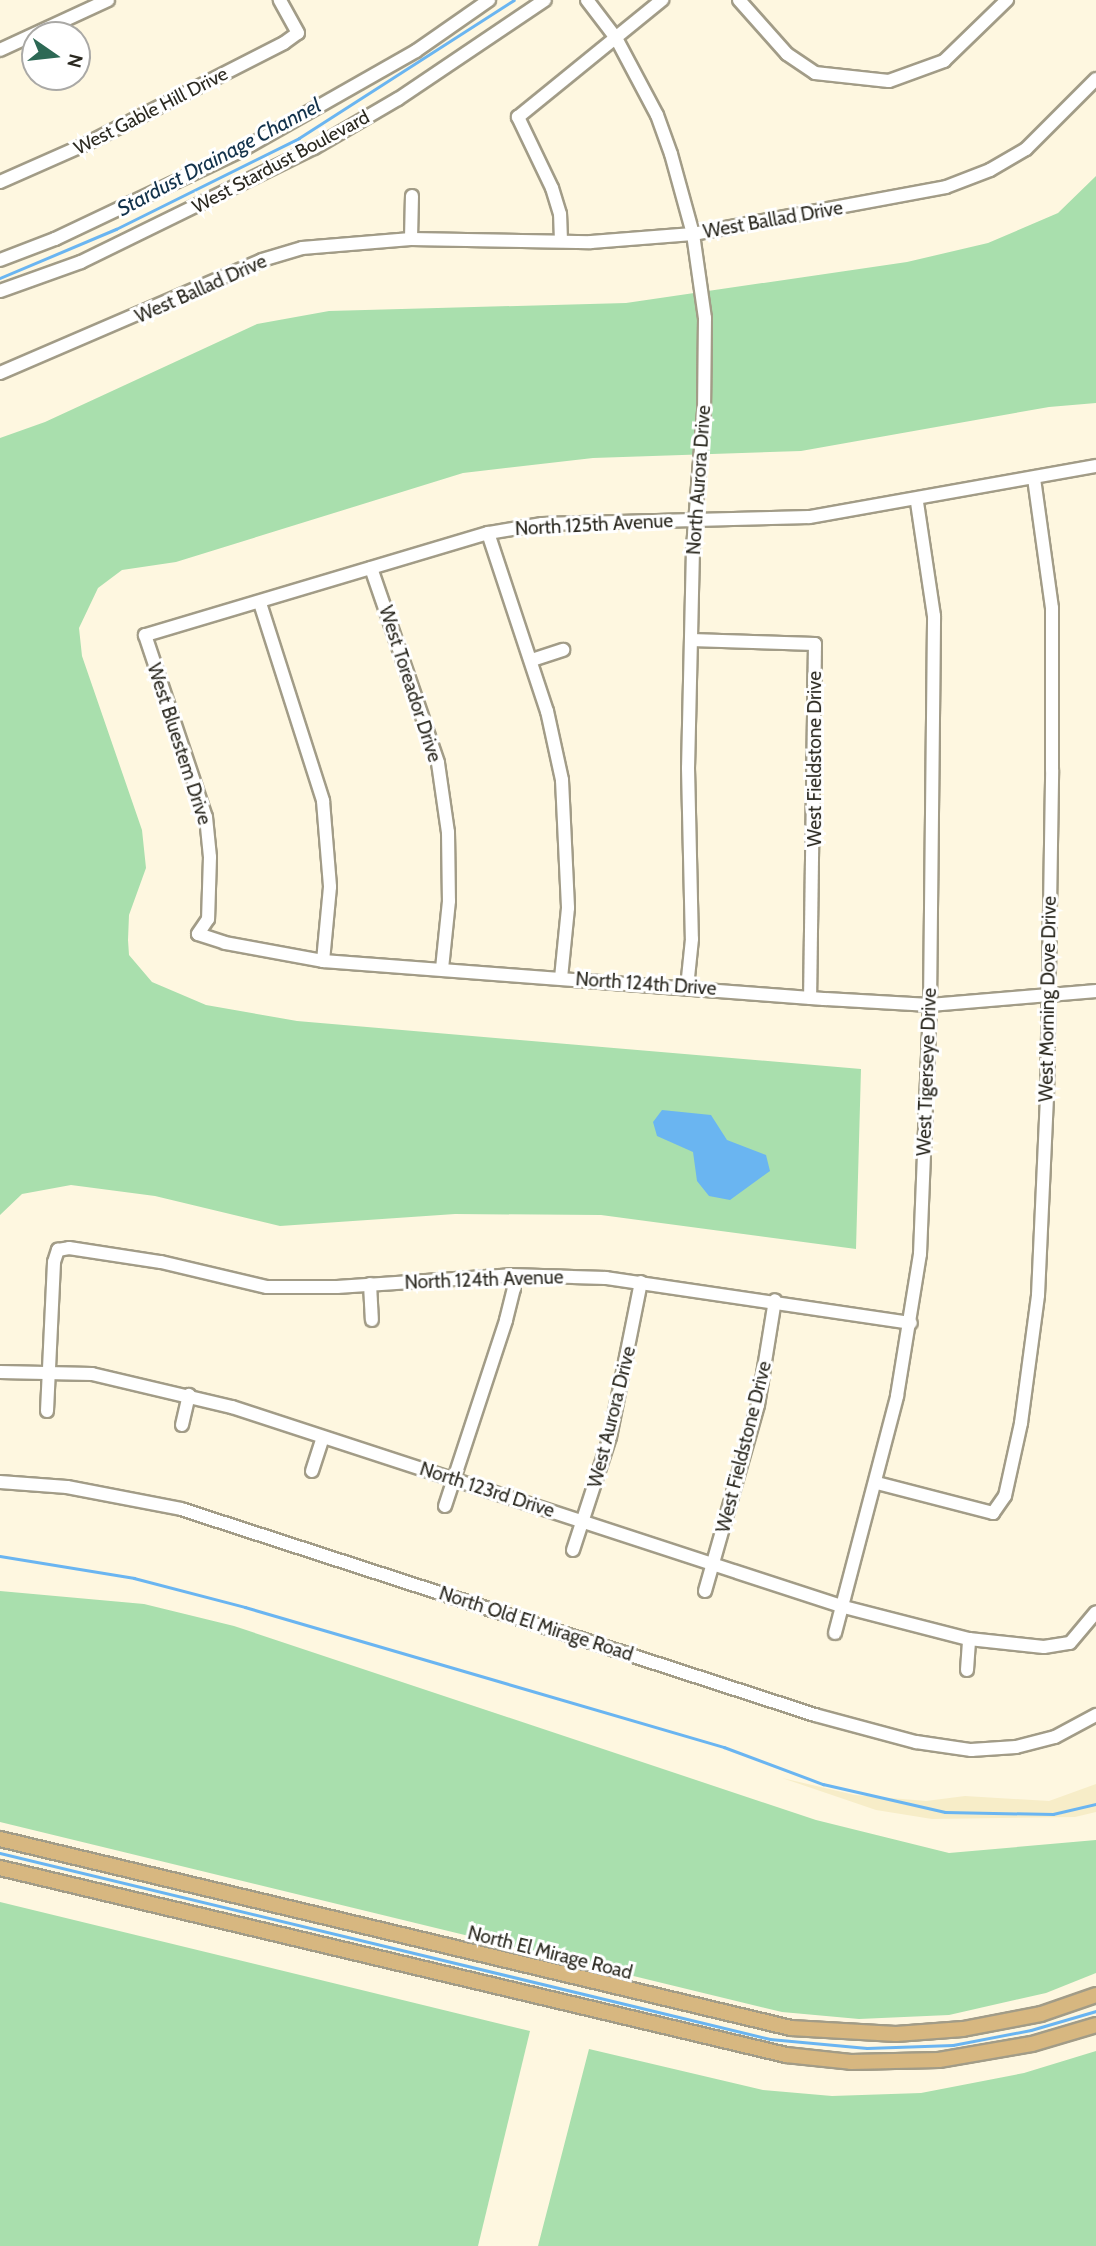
<!DOCTYPE html>
<style>
body{margin:0}
#map{position:relative;width:1096px;height:2246px;overflow:hidden;background:#fef7e0;font-family:Cabin,sans-serif}
div>[style]{position:absolute}
.green>*{inset:0;background:#a9dfad}
.sand>*{inset:0;background:#f7edc8}
.water>*{inset:0;background:#6ab5f1}
.stream>*{height:2.5px;margin:-1.25px;padding:0 1.25px;transform-origin:1.25px;border-radius:1.25px;background:#6ab5f1}
.roads{filter:drop-shadow(2px 0 #a29c87) drop-shadow(-2px 0 #a29c87) drop-shadow(0 2px #a29c87) drop-shadow(0 -2px #a29c87)}
.minor>*{height:12px;margin:-6px;padding:0 6px;transform-origin:6px;border-radius:6px;background:#fff}
.major>*{height:14px;margin:-7px;padding:0 7px;transform-origin:7px;border-radius:7px;background:#d7b780}
span{translate:-50% -50%;white-space:nowrap;text-align:center;line-height:1.15;-webkit-text-stroke:6px #fff;paint-order:stroke}
.street-label{font-size:19px;color:#2b2920}
.water-label{font-size:21px;color:#12324b;font-style:italic}
.north{position:absolute;left:21px;top:21px;width:70px;height:70px;box-sizing:border-box;background:#fff;border:2px solid #aaa9a6;border-radius:50%;rotate:104deg;font-size:19px;font-weight:700;line-height:28px;text-align:center;color:#2b2920}
.north::after{content:'';display:block;margin:auto;width:24px;height:32px;background:#2d6955;clip-path:polygon(50% 0,100% 100%,50% 72%,0 100%)}
</style>
<div id="map">
<div class="green">
<div style="clip-path:polygon(1096px 176px,1096px 403px,1049px 407px,801px 451px,593px 458px,463px 473px,176px 562px,122px 570px,98px 588px,79px 628px,82px 656px,142px 830px,146px 868px,129px 915px,128px 940px,129px 955px,152px 982px,206px 1005px,297px 1021px,861px 1069px,856px 1249px,601px 1215px,455px 1214px,280px 1226px,155px 1196px,71px 1185px,22px 1194px,0 1215px,0 438px,45px 422px,257px 324px,329px 311px,626px 303px,907px 262px,988px 243px,1058px 213px)"></div>
<div style="clip-path:polygon(0 1591px,144px 1604px,234px 1626px,816px 1820px,949px 1853px,1096px 1840px,1096px 1973px,1046px 1993px,949px 2015px,859px 2019px,782px 2012px,0 1822px)"></div>
<div style="clip-path:polygon(0 1902px,530px 2031px,478px 2246px,0 2246px)"></div>
<div style="clip-path:polygon(589px 2049px,763px 2090px,832px 2096px,921px 2093px,1024px 2073px,1096px 2051px,1096px 2246px,538px 2246px)"></div>
</div>
<div class="sand">
<div style="clip-path:polygon(782px 1778px,855px 1795px,926px 1801px,965px 1796px,1049px 1801px,1096px 1784px,1096px 1812px,1075px 1817px,932px 1819px,876px 1810px)"></div>
</div>
<div class="water">
<div style="clip-path:polygon(662px 1110px,711px 1115px,727px 1140px,766px 1155px,770px 1171px,730px 1200px,709px 1196px,697px 1181px,693px 1152px,657px 1136px,653px 1122px)"></div>
</div>
<div class="stream">
<div style="left:0;top:278px;width:126px;rotate:-22.9deg"></div>
<div style="left:116px;top:229px;width:204px;rotate:-26.4deg"></div>
<div style="left:299px;top:138px;width:255px;rotate:-32.7deg"></div>
<div style="left:0;top:1556px;width:136px;rotate:9.3deg"></div>
<div style="left:134px;top:1578px;width:115px;rotate:14.6deg"></div>
<div style="left:245px;top:1607px;width:499px;rotate:16.3deg"></div>
<div style="left:724px;top:1747px;width:106px;rotate:20.5deg"></div>
<div style="left:823px;top:1784px;width:125px;rotate:12.9deg"></div>
<div style="left:945px;top:1812px;width:108px;rotate:1.1deg"></div>
<div style="left:1053px;top:1814px;width:44px;rotate:-13.1deg"></div>
<div style="left:0;top:1853px;width:792px;rotate:13.58deg"></div>
<div style="left:770px;top:2039px;width:97px;rotate:5.3deg"></div>
<div style="left:867px;top:2048px;width:86px;rotate:-2deg"></div>
<div style="left:953px;top:2045px;width:79px;rotate:-10.9deg"></div>
<div style="left:1031px;top:2030px;width:68px;rotate:-16.3deg"></div>
</div>
<div class="roads">
<div class="minor">
<div style="left:587px;top:0;width:48px;rotate:52.7deg"></div>
<div style="left:616px;top:38px;width:87px;rotate:62deg"></div>
<div style="left:657px;top:115px;width:41px;rotate:70.3deg"></div>
<div style="left:671px;top:154px;width:83px;rotate:74.6deg"></div>
<div style="left:693px;top:234px;width:85px;rotate:81.9deg"></div>
<div style="left:705px;top:318px;width:93px;rotate:90.6deg"></div>
<div style="left:704px;top:411px;width:138px;rotate:94.6deg"></div>
<div style="left:693px;top:549px;width:219px;rotate:91.3deg"></div>
<div style="left:688px;top:768px;width:171px;rotate:88.7deg"></div>
<div style="left:692px;top:939px;width:48px;rotate:95.9deg"></div>
<div style="left:739px;top:0;width:72px;rotate:48.4deg"></div>
<div style="left:787px;top:54px;width:34px;rotate:34deg"></div>
<div style="left:815px;top:73px;width:74px;rotate:6.2deg"></div>
<div style="left:889px;top:81px;width:59px;rotate:-20deg"></div>
<div style="left:944px;top:61px;width:88px;rotate:-44.1deg"></div>
<div style="left:0;top:50px;width:119px;rotate:-24.8deg"></div>
<div style="left:0;top:182px;width:94px;rotate:-23.8deg"></div>
<div style="left:86px;top:144px;width:222px;rotate:-27deg"></div>
<div style="left:284px;top:43px;width:17px;rotate:-36deg"></div>
<div style="left:298px;top:33px;width:38px;rotate:-119deg"></div>
<div style="left:411px;top:239px;width:43px;rotate:-88.7deg"></div>
<div style="left:561px;top:241px;width:27px;rotate:-92deg"></div>
<div style="left:560px;top:214px;width:27px;rotate:-107deg"></div>
<div style="left:552px;top:188px;width:79px;rotate:-115.6deg"></div>
<div style="left:518px;top:117px;width:186px;rotate:-39.1deg"></div>
<div style="left:0;top:260px;width:59px;rotate:-20.9deg"></div>
<div style="left:55px;top:239px;width:205px;rotate:-25.4deg"></div>
<div style="left:240px;top:151px;width:202px;rotate:-29.6deg"></div>
<div style="left:416px;top:51px;width:89px;rotate:-34.9deg"></div>
<div style="left:0;top:291px;width:86px;rotate:-19.7deg"></div>
<div style="left:81px;top:262px;width:259px;rotate:-26.1deg"></div>
<div style="left:314px;top:148px;width:97px;rotate:-30.3deg"></div>
<div style="left:398px;top:99px;width:177px;rotate:-34deg"></div>
<div style="left:0;top:373px;width:285px;rotate:-23.3deg"></div>
<div style="left:262px;top:260px;width:42px;rotate:-16.7deg"></div>
<div style="left:302px;top:248px;width:109px;rotate:-4.7deg"></div>
<div style="left:411px;top:239px;width:180px;rotate:1deg"></div>
<div style="left:591px;top:242px;width:102px;rotate:-4.5deg"></div>
<div style="left:693px;top:234px;width:257px;rotate:-10.5deg"></div>
<div style="left:946px;top:187px;width:47px;rotate:-21.1deg"></div>
<div style="left:990px;top:170px;width:42px;rotate:-30.3deg"></div>
<div style="left:1026px;top:149px;width:99px;rotate:-45deg"></div>
<div style="left:1096px;top:466px;width:291px;rotate:169.9deg"></div>
<div style="left:809px;top:517px;width:267px;rotate:178.5deg"></div>
<div style="left:542px;top:524px;width:55px;rotate:170.5deg"></div>
<div style="left:488px;top:533px;width:358px;rotate:163.4deg"></div>
<div style="left:145px;top:635px;width:192px;rotate:71.5deg"></div>
<div style="left:206px;top:817px;width:40px;rotate:84.3deg"></div>
<div style="left:210px;top:857px;width:62px;rotate:91.8deg"></div>
<div style="left:208px;top:919px;width:18px;rotate:124deg"></div>
<div style="left:198px;top:934px;width:28px;rotate:18deg"></div>
<div style="left:225px;top:943px;width:100px;rotate:10.4deg"></div>
<div style="left:323px;top:961px;width:502px;rotate:4.34deg"></div>
<div style="left:824px;top:999px;width:106px;rotate:3.2deg"></div>
<div style="left:930px;top:1005px;width:167px;rotate:-4.8deg"></div>
<div style="left:488px;top:533px;width:188px;rotate:71.7deg"></div>
<div style="left:547px;top:711px;width:71px;rotate:77.7deg"></div>
<div style="left:562px;top:780px;width:128px;rotate:87.3deg"></div>
<div style="left:568px;top:908px;width:70px;rotate:95.7deg"></div>
<div style="left:371px;top:568px;width:206px;rotate:71deg"></div>
<div style="left:438px;top:763px;width:70px;rotate:81.8deg"></div>
<div style="left:448px;top:832px;width:69px;rotate:89.2deg"></div>
<div style="left:449px;top:901px;width:68px;rotate:95.9deg"></div>
<div style="left:260px;top:603px;width:208px;rotate:72.3deg"></div>
<div style="left:323px;top:801px;width:86px;rotate:85.3deg"></div>
<div style="left:330px;top:887px;width:74px;rotate:95.4deg"></div>
<div style="left:691px;top:640px;width:124px;rotate:1.8deg"></div>
<div style="left:815px;top:644px;width:354px;rotate:90.8deg"></div>
<div style="left:532px;top:660px;width:33px;rotate:-18deg"></div>
<div style="left:370px;top:1284px;width:36px;rotate:87deg"></div>
<div style="left:0;top:1372px;width:92px;rotate:1.2deg"></div>
<div style="left:92px;top:1374px;width:144px;rotate:13.3deg"></div>
<div style="left:232px;top:1407px;width:644px;rotate:18.1deg"></div>
<div style="left:844px;top:1607px;width:129px;rotate:14.4deg"></div>
<div style="left:969px;top:1639px;width:75px;rotate:6.1deg"></div>
<div style="left:1044px;top:1647px;width:26px;rotate:-9deg"></div>
<div style="left:1070px;top:1643px;width:40px;rotate:-50deg"></div>
<div style="left:47px;top:1411px;width:149px;rotate:-87.3deg"></div>
<div style="left:54px;top:1262px;width:13px;rotate:-72deg"></div>
<div style="left:58px;top:1250px;width:11px;rotate:-10deg"></div>
<div style="left:69px;top:1248px;width:93px;rotate:8.7deg"></div>
<div style="left:161px;top:1262px;width:109px;rotate:13.3deg"></div>
<div style="left:267px;top:1287px;width:70px"></div>
<div style="left:337px;top:1287px;width:174px;rotate:-3.9deg"></div>
<div style="left:511px;top:1275px;width:95px;rotate:1.8deg"></div>
<div style="left:606px;top:1278px;width:308px;rotate:8.4deg"></div>
<div style="left:182px;top:1425px;width:31px;rotate:-77deg"></div>
<div style="left:312px;top:1471px;width:35px;rotate:-72deg"></div>
<div style="left:0;top:1482px;width:67px;rotate:4.3deg"></div>
<div style="left:67px;top:1487px;width:116px;rotate:10.9deg"></div>
<div style="left:181px;top:1509px;width:667px;rotate:18deg"></div>
<div style="left:815px;top:1715px;width:105px;rotate:15deg"></div>
<div style="left:916px;top:1742px;width:56px;rotate:8.3deg"></div>
<div style="left:971px;top:1750px;width:45px;rotate:-3.8deg"></div>
<div style="left:1016px;top:1747px;width:40px;rotate:-14.4deg"></div>
<div style="left:1055px;top:1737px;width:47px;rotate:-28.2deg"></div>
<div style="left:877px;top:1483px;width:120px;rotate:14.5deg"></div>
<div style="left:993px;top:1513px;width:21px;rotate:-55deg"></div>
<div style="left:1005px;top:1496px;width:75px;rotate:-77.6deg"></div>
<div style="left:1021px;top:1423px;width:129px;rotate:-82.4deg"></div>
<div style="left:1038px;top:1295px;width:196px;rotate:-87.4deg"></div>
<div style="left:1047px;top:1099px;width:329px;rotate:-89.1deg"></div>
<div style="left:1052px;top:770px;width:162px;rotate:-90deg"></div>
<div style="left:1052px;top:608px;width:130px;rotate:-97.9deg"></div>
<div style="left:445px;top:1506px;width:196px;rotate:-71.8deg"></div>
<div style="left:506px;top:1320px;width:32px;rotate:-76deg"></div>
<div style="left:514px;top:1289px;width:14px;rotate:-102deg"></div>
<div style="left:573px;top:1550px;width:119px;rotate:-71.9deg"></div>
<div style="left:610px;top:1437px;width:158px;rotate:-78.7deg"></div>
<div style="left:705px;top:1591px;width:193px;rotate:-74.1deg"></div>
<div style="left:758px;top:1405px;width:106px;rotate:-80.8deg"></div>
<div style="left:835px;top:1633px;width:245px;rotate:-75.3deg"></div>
<div style="left:897px;top:1396px;width:144px;rotate:-80.8deg"></div>
<div style="left:920px;top:1254px;width:249px;rotate:-87.7deg"></div>
<div style="left:930px;top:1005px;width:389px;rotate:-89.4deg"></div>
<div style="left:934px;top:616px;width:115px;rotate:-98.5deg"></div>
<div style="left:967px;top:1670px;width:31px;rotate:-86deg"></div>
</div>
<div class="major">
<div style="left:0;top:1839px;width:813px;rotate:13.44deg"></div>
<div style="left:791px;top:2028px;width:105px;rotate:3.3deg"></div>
<div style="left:896px;top:2034px;width:67px;rotate:-4.3deg"></div>
<div style="left:963px;top:2029px;width:79px;rotate:-10.9deg"></div>
<div style="left:1041px;top:2014px;width:58px;rotate:-19.1deg"></div>
<div style="left:0;top:1868px;width:808px;rotate:13.38deg"></div>
<div style="left:786px;top:2055px;width:65px;rotate:6.1deg"></div>
<div style="left:851px;top:2062px;width:88px;rotate:-1.3deg"></div>
<div style="left:939px;top:2060px;width:94px;rotate:-9.8deg"></div>
<div style="left:1032px;top:2044px;width:67px;rotate:-16.5deg"></div>
</div>
</div>
<div class="street-label">
<span style="left:151px;top:111px;rotate:-27deg">West Gable Hill Drive</span>
<span style="left:281px;top:162px;rotate:-28deg">West Stardust Boulevard</span>
<span style="left:773px;top:220px;rotate:-10deg">West Ballad Drive</span>
<span style="left:201px;top:289px;rotate:-24deg">West Ballad Drive</span>
<span style="left:699px;top:480px;rotate:-86deg">North Aurora Drive</span>
<span style="left:594px;top:525px;rotate:-3deg">North 125th Avenue</span>
<span style="left:410px;top:684px;rotate:72deg">West Toreador Drive</span>
<span style="left:179px;top:744px;rotate:72deg">West Bluestem Drive</span>
<span style="left:815px;top:759px;rotate:-90deg">West Fieldstone Drive</span>
<span style="left:646px;top:984px;rotate:4deg">North 124th Drive</span>
<span style="left:1048px;top:999px;rotate:-89deg">West Morning Dove Drive</span>
<span style="left:927px;top:1072px;rotate:-88deg">West Tigerseye Drive</span>
<span style="left:484px;top:1280px;rotate:-2deg">North 124th Avenue</span>
<span style="left:612px;top:1417px;rotate:-76deg">West Aurora Drive</span>
<span style="left:744px;top:1447px;rotate:-76deg">West Fieldstone Drive</span>
<span style="left:487px;top:1490px;rotate:18deg">North 123rd Drive</span>
<span style="left:536px;top:1624px;rotate:18deg">North Old El Mirage Road</span>
<span style="left:550px;top:1953px;rotate:14deg">North El Mirage Road</span>
</div>
<div class="water-label">
<span style="left:219px;top:157px;rotate:-28deg">Stardust Drainage Channel</span>
</div>
<div class="north">N</div>
</div>
